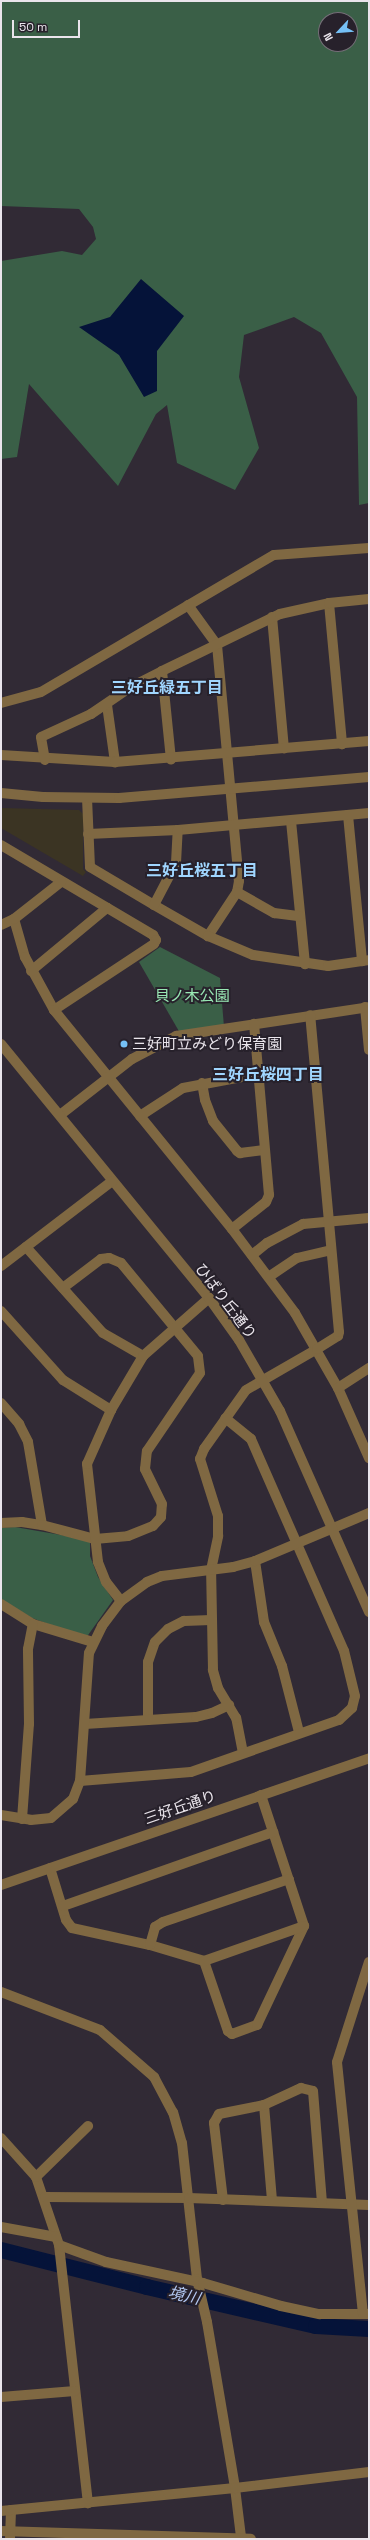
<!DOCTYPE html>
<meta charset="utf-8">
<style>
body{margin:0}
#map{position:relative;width:370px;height:2540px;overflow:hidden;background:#312a35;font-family:"Space Grotesk","Noto Sans JP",sans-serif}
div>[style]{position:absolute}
.commercial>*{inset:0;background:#3b3423}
.green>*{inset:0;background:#3a5f47}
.water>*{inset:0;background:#051339}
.river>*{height:16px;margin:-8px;padding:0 8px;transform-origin:8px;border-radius:8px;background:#051339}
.minor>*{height:10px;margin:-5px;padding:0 5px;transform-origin:5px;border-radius:5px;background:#7f6842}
.tertiary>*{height:10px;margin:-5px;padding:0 5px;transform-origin:5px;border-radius:5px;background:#7f6842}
.dots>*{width:11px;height:11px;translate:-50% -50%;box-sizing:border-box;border:2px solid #27212b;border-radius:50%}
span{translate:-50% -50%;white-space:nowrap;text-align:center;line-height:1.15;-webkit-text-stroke:4px #27212b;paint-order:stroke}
.park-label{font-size:15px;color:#99e8b4}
.poi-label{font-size:15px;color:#eae5ec}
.left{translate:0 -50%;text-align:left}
.street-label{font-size:15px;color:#eae5ec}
.neighbourhood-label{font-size:16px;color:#a0d6ff;font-weight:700}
.water-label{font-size:16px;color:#b4c9f3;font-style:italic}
.frame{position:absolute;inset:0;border:2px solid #eae5ec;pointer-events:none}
.north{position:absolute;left:318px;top:12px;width:40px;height:40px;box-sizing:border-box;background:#27212b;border:1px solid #756f78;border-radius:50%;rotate:244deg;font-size:11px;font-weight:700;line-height:16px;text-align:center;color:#eae5ec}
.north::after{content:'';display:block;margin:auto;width:14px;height:18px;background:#75c0f6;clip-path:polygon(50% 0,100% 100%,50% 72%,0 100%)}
.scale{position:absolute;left:12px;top:20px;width:68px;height:18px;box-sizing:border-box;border:2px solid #eae5ec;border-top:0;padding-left:5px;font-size:12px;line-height:14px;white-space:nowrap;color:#eae5ec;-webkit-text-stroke:3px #27212b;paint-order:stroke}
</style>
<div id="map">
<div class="commercial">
<div style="clip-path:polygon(1px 808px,79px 810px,83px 814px,83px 869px,86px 872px,83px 876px,1px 828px)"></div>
</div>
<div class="green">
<div style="clip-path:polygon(evenodd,1px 1px,369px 1px,369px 503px,359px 505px,357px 397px,321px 333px,294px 317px,244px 335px,239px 377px,259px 448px,235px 490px,177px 463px,167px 405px,156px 414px,118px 486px,29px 384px,17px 457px,1px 459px,1px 261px,62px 251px,82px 255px,96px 239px,93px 227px,79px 209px,1px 206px,1px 1px,326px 20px,350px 20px,350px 44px,326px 44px,326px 20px)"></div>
<div style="clip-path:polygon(160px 947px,220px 978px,224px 1027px,180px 1033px,139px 962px)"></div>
<div style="clip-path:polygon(15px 1527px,90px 1540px,90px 1556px,98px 1577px,113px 1600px,86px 1638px,32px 1618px,1px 1599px,1px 1528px)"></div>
</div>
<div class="water">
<div style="clip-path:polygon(141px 279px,184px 316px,157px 351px,157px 391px,144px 397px,119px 355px,79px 327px,110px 317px)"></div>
</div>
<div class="river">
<div style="left:1px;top:2250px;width:151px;rotate:14.2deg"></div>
<div style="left:147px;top:2287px;width:173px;rotate:13deg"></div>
<div style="left:316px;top:2326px;width:53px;rotate:3.2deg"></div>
</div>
<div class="minor">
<div style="left:329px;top:603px;width:142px;rotate:84.7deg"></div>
<div style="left:188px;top:605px;width:49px;rotate:54.1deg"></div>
<div style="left:217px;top:645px;width:237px;rotate:84.7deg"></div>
<div style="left:239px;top:881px;width:11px;rotate:100deg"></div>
<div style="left:237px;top:892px;width:53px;rotate:123.4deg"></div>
<div style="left:272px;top:617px;width:132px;rotate:84.8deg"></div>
<div style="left:162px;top:671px;width:89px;rotate:84.2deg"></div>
<div style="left:1px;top:703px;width:41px;rotate:-15.4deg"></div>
<div style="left:41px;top:692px;width:270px;rotate:-30.5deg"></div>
<div style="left:274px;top:555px;width:95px;rotate:-4.2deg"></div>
<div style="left:107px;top:705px;width:58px;rotate:82deg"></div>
<div style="left:1px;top:755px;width:114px;rotate:3.5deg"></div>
<div style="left:115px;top:762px;width:255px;rotate:-4.7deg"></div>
<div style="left:45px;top:760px;width:23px;rotate:-100deg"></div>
<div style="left:41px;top:737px;width:55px;rotate:-24.7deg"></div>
<div style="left:91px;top:714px;width:46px;rotate:-34.4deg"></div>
<div style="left:129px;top:688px;width:37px;rotate:-27deg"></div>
<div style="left:162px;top:671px;width:131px;rotate:-25.8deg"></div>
<div style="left:280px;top:614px;width:50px;rotate:-12.7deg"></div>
<div style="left:329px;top:603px;width:40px;rotate:-5.7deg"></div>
<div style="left:87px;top:798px;width:69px;rotate:87.5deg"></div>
<div style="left:90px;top:867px;width:74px;rotate:30.7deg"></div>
<div style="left:154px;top:905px;width:62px;rotate:29.9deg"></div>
<div style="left:208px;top:936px;width:49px;rotate:22.9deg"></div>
<div style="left:253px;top:955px;width:76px;rotate:8.3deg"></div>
<div style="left:328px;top:966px;width:41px;rotate:-8.3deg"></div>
<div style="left:348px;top:815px;width:147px;rotate:84.5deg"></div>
<div style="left:291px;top:821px;width:144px;rotate:84.4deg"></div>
<div style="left:88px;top:834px;width:90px;rotate:-2.5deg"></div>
<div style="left:178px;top:830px;width:192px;rotate:-5.1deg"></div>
<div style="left:1px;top:845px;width:177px;rotate:30.6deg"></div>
<div style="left:153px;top:935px;width:6px;rotate:59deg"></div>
<div style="left:156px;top:940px;width:4px;rotate:117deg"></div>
<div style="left:154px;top:944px;width:120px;rotate:146.6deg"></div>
<div style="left:237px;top:892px;width:43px;rotate:29.6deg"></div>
<div style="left:274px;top:913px;width:26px;rotate:7deg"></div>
<div style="left:154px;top:905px;width:47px;rotate:-62.4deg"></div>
<div style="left:176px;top:863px;width:33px;rotate:-87deg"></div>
<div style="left:14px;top:919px;width:40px;rotate:74deg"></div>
<div style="left:25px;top:957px;width:60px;rotate:61.3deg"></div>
<div style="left:54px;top:1010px;width:282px;rotate:50.9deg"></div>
<div style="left:232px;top:1229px;width:105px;rotate:53.1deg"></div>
<div style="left:295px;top:1313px;width:86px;rotate:60.2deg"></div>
<div style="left:338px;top:1388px;width:77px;rotate:66.1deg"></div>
<div style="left:1px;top:925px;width:14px;rotate:-25deg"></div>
<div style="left:14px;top:919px;width:60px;rotate:-38.2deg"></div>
<div style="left:31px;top:971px;width:99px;rotate:-39.7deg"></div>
<div style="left:365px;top:1007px;width:43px;rotate:84.7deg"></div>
<div style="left:202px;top:1083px;width:17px;rotate:80deg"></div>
<div style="left:205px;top:1100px;width:22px;rotate:69deg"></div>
<div style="left:213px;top:1121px;width:38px;rotate:51deg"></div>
<div style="left:237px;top:1151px;width:4px;rotate:34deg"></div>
<div style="left:240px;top:1153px;width:24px;rotate:-7deg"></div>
<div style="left:60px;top:1115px;width:91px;rotate:-37.9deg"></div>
<div style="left:132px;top:1059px;width:50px;rotate:-27.6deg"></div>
<div style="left:176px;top:1036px;width:195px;rotate:-8.5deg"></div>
<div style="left:140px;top:1116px;width:51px;rotate:-33.1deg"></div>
<div style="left:183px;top:1088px;width:76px;rotate:-10.6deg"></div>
<div style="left:232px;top:1229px;width:43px;rotate:-38.5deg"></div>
<div style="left:266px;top:1202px;width:8px;rotate:-67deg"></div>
<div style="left:269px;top:1195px;width:172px;rotate:-95deg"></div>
<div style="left:26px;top:1247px;width:115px;rotate:48.2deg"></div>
<div style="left:103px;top:1333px;width:46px;rotate:29.9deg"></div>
<div style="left:252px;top:1255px;width:19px;rotate:-39deg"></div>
<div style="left:267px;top:1243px;width:41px;rotate:-27.8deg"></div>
<div style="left:303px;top:1224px;width:66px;rotate:-5.2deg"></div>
<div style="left:270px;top:1276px;width:32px;rotate:-34deg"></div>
<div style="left:297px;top:1258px;width:35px;rotate:-13deg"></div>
<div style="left:1px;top:1311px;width:93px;rotate:48.1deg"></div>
<div style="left:63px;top:1380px;width:57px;rotate:32deg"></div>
<div style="left:338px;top:1388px;width:37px;rotate:-33deg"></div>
<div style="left:1px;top:1403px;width:28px;rotate:49deg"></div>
<div style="left:19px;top:1424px;width:20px;rotate:63deg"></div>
<div style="left:28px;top:1442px;width:84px;rotate:80.4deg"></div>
<div style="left:1px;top:1523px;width:21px;rotate:-3deg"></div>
<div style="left:22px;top:1522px;width:20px;rotate:9deg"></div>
<div style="left:42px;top:1525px;width:55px;rotate:14.8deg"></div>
<div style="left:95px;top:1539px;width:33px;rotate:-5deg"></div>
<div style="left:128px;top:1536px;width:27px;rotate:-22deg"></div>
<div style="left:153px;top:1526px;width:12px;rotate:-48deg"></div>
<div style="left:161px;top:1517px;width:13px;rotate:-86deg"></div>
<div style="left:162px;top:1504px;width:39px;rotate:-116deg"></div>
<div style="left:145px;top:1469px;width:18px;rotate:-84deg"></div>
<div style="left:147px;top:1451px;width:94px;rotate:-55.8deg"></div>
<div style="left:200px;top:1373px;width:17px;rotate:-97deg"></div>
<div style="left:198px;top:1356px;width:121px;rotate:-129.6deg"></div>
<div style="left:121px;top:1263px;width:13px;rotate:-157deg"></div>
<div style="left:109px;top:1258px;width:8px;rotate:173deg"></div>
<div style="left:101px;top:1259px;width:48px;rotate:142.7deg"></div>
<div style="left:255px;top:1561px;width:62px;rotate:81.6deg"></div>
<div style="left:264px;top:1622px;width:48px;rotate:67.8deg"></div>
<div style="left:282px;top:1666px;width:68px;rotate:75.6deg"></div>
<div style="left:121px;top:1601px;width:24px;rotate:-128deg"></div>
<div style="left:106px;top:1582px;width:22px;rotate:-112deg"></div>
<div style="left:98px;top:1562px;width:99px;rotate:-96.4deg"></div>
<div style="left:87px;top:1464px;width:59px;rotate:-66deg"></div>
<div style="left:111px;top:1410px;width:63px;rotate:-59.3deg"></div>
<div style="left:143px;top:1356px;width:88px;rotate:-41.3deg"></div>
<div style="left:1px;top:1604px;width:38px;rotate:32deg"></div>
<div style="left:33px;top:1624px;width:63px;rotate:16.7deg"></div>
<div style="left:148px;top:1720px;width:58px;rotate:-90deg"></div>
<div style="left:148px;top:1662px;width:21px;rotate:-71deg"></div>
<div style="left:155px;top:1642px;width:18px;rotate:-45deg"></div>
<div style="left:168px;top:1629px;width:18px;rotate:-27deg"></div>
<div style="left:184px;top:1621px;width:27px;rotate:-2deg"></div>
<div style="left:85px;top:1724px;width:111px;rotate:-3.6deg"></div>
<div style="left:196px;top:1717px;width:16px;rotate:-14deg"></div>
<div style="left:212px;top:1713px;width:19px;rotate:-25deg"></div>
<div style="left:243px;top:1753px;width:36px;rotate:-101deg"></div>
<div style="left:236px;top:1718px;width:35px;rotate:-121deg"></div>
<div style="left:218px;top:1688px;width:19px;rotate:-106deg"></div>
<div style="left:213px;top:1670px;width:100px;rotate:-91.1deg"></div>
<div style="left:211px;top:1570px;width:35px;rotate:-78deg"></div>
<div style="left:218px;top:1536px;width:20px;rotate:-90deg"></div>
<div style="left:218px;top:1516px;width:60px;rotate:-107.5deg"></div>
<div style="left:200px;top:1459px;width:11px;rotate:-68deg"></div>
<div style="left:204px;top:1449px;width:72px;rotate:-54.6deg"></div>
<div style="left:246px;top:1390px;width:82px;rotate:-30deg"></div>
<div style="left:317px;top:1349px;width:25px;rotate:-32deg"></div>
<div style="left:338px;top:1336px;width:4px;rotate:-76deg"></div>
<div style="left:339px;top:1332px;width:318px;rotate:-95.2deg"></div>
<div style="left:80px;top:1781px;width:111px;rotate:-4.6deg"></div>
<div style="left:191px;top:1772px;width:157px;rotate:-19.4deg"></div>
<div style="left:339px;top:1720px;width:18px;rotate:-43deg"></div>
<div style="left:352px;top:1708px;width:12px;rotate:-76deg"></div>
<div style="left:355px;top:1696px;width:46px;rotate:-103.7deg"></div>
<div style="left:344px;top:1651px;width:232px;rotate:-113.7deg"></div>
<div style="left:251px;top:1439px;width:33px;rotate:-141deg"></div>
<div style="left:1px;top:1815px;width:30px;rotate:9deg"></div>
<div style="left:31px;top:1820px;width:20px;rotate:-6deg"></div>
<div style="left:51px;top:1818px;width:29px;rotate:-41deg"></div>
<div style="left:73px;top:1799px;width:19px;rotate:-69deg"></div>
<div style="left:80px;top:1781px;width:128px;rotate:-86deg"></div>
<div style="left:89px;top:1653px;width:30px;rotate:-64deg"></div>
<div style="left:102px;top:1626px;width:31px;rotate:-53deg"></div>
<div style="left:121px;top:1601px;width:32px;rotate:-36deg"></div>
<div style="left:147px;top:1582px;width:16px;rotate:-22deg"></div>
<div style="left:162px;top:1576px;width:72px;rotate:-7.2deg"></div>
<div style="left:233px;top:1567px;width:23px;rotate:-15deg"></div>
<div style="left:255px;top:1561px;width:124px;rotate:-22.8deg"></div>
<div style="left:22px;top:1819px;width:95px;rotate:-85.8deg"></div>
<div style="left:29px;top:1724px;width:75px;rotate:-90.8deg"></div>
<div style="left:28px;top:1649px;width:25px;rotate:-79deg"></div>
<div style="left:50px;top:1868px;width:54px;rotate:72.9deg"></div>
<div style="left:66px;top:1920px;width:10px;rotate:53deg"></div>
<div style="left:72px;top:1928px;width:80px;rotate:12.3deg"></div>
<div style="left:150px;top:1945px;width:56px;rotate:16.5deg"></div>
<div style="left:204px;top:1961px;width:74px;rotate:71.1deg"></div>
<div style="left:228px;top:2031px;width:5px;rotate:37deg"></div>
<div style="left:232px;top:2034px;width:27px;rotate:-20deg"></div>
<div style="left:257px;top:2025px;width:110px;rotate:-64.6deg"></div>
<div style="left:304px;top:1926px;width:138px;rotate:-108.2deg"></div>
<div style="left:63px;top:1906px;width:223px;rotate:-19.4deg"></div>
<div style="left:150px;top:1945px;width:19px;rotate:-74deg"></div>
<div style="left:155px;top:1927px;width:9px;rotate:-32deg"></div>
<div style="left:163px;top:1922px;width:133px;rotate:-18.8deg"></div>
<div style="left:204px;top:1961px;width:106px;rotate:-19.3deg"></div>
<div style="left:1px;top:1992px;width:106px;rotate:21deg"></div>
<div style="left:100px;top:2030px;width:72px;rotate:41deg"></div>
<div style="left:154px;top:2077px;width:40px;rotate:62deg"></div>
<div style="left:173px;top:2112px;width:32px;rotate:74deg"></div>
<div style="left:182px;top:2143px;width:137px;rotate:83.7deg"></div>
<div style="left:197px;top:2279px;width:44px;rotate:76.9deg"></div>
<div style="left:207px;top:2322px;width:168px;rotate:80.4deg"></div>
<div style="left:235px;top:2488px;width:49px;rotate:83deg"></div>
<div style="left:264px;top:2105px;width:95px;rotate:85.2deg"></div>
<div style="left:1px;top:2138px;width:52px;rotate:48.1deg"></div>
<div style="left:36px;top:2177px;width:72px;rotate:71.3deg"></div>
<div style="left:59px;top:2245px;width:260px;rotate:83.6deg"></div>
<div style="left:36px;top:2177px;width:73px;rotate:-44.4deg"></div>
<div style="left:45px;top:2197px;width:144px;rotate:0.4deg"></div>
<div style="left:189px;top:2198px;width:180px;rotate:2.2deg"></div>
<div style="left:223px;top:2200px;width:78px;rotate:-96.7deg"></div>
<div style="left:214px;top:2123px;width:10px;rotate:-61deg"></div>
<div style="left:219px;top:2114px;width:46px;rotate:-11.3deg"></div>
<div style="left:264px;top:2105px;width:41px;rotate:-24.7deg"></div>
<div style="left:301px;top:2088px;width:12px;rotate:14deg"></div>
<div style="left:313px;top:2091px;width:112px;rotate:85.4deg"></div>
<div style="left:1px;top:2227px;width:56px;rotate:10.3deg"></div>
<div style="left:59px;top:2245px;width:50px;rotate:19.9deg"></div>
<div style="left:106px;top:2262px;width:99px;rotate:12.2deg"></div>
<div style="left:203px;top:2283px;width:81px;rotate:16.4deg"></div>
<div style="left:281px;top:2306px;width:40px;rotate:12deg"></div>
<div style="left:320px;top:2314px;width:49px"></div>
<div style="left:363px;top:2314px;width:253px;rotate:-95.9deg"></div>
<div style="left:337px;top:2062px;width:105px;rotate:-72.3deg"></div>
<div style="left:1px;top:2397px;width:74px;rotate:-4.6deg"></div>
<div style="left:1px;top:2531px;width:250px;rotate:1.8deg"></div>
<div style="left:10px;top:2539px;width:29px;rotate:-88deg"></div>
</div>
<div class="tertiary">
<div style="left:1px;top:793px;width:42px;rotate:5.4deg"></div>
<div style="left:43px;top:797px;width:76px;rotate:0.8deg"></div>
<div style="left:119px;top:798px;width:251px;rotate:-4.8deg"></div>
<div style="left:1px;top:1044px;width:328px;rotate:50.7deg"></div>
<div style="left:209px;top:1298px;width:52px;rotate:54.5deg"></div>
<div style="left:239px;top:1340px;width:82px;rotate:60deg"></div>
<div style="left:280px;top:1411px;width:220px;rotate:66.1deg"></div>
<div style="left:1px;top:1266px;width:140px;rotate:-37.4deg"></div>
<div style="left:1px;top:1885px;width:389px;rotate:-19deg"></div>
<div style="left:1px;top:2511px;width:235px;rotate:-5.6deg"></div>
<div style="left:235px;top:2488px;width:135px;rotate:-6.8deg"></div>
</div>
<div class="dots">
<div style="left:124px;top:1044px;background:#75c0f6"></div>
</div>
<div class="park-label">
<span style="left:192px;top:996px">貝ノ木公園</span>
</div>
<div class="poi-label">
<span class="left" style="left:132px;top:1044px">三好町立みどり保育園</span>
</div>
<div class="street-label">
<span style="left:226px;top:1301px;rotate:53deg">ひばり丘通り</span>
<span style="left:180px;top:1807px;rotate:-19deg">三好丘通り</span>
</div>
<div class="neighbourhood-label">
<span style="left:167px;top:688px">三好丘緑五丁目</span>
<span style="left:202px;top:871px">三好丘桜五丁目</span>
<span style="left:268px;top:1075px">三好丘桜四丁目</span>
</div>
<div class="water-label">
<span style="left:184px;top:2296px;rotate:13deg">境川</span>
</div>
<div class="frame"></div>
<div class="north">N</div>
<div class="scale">50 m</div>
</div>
